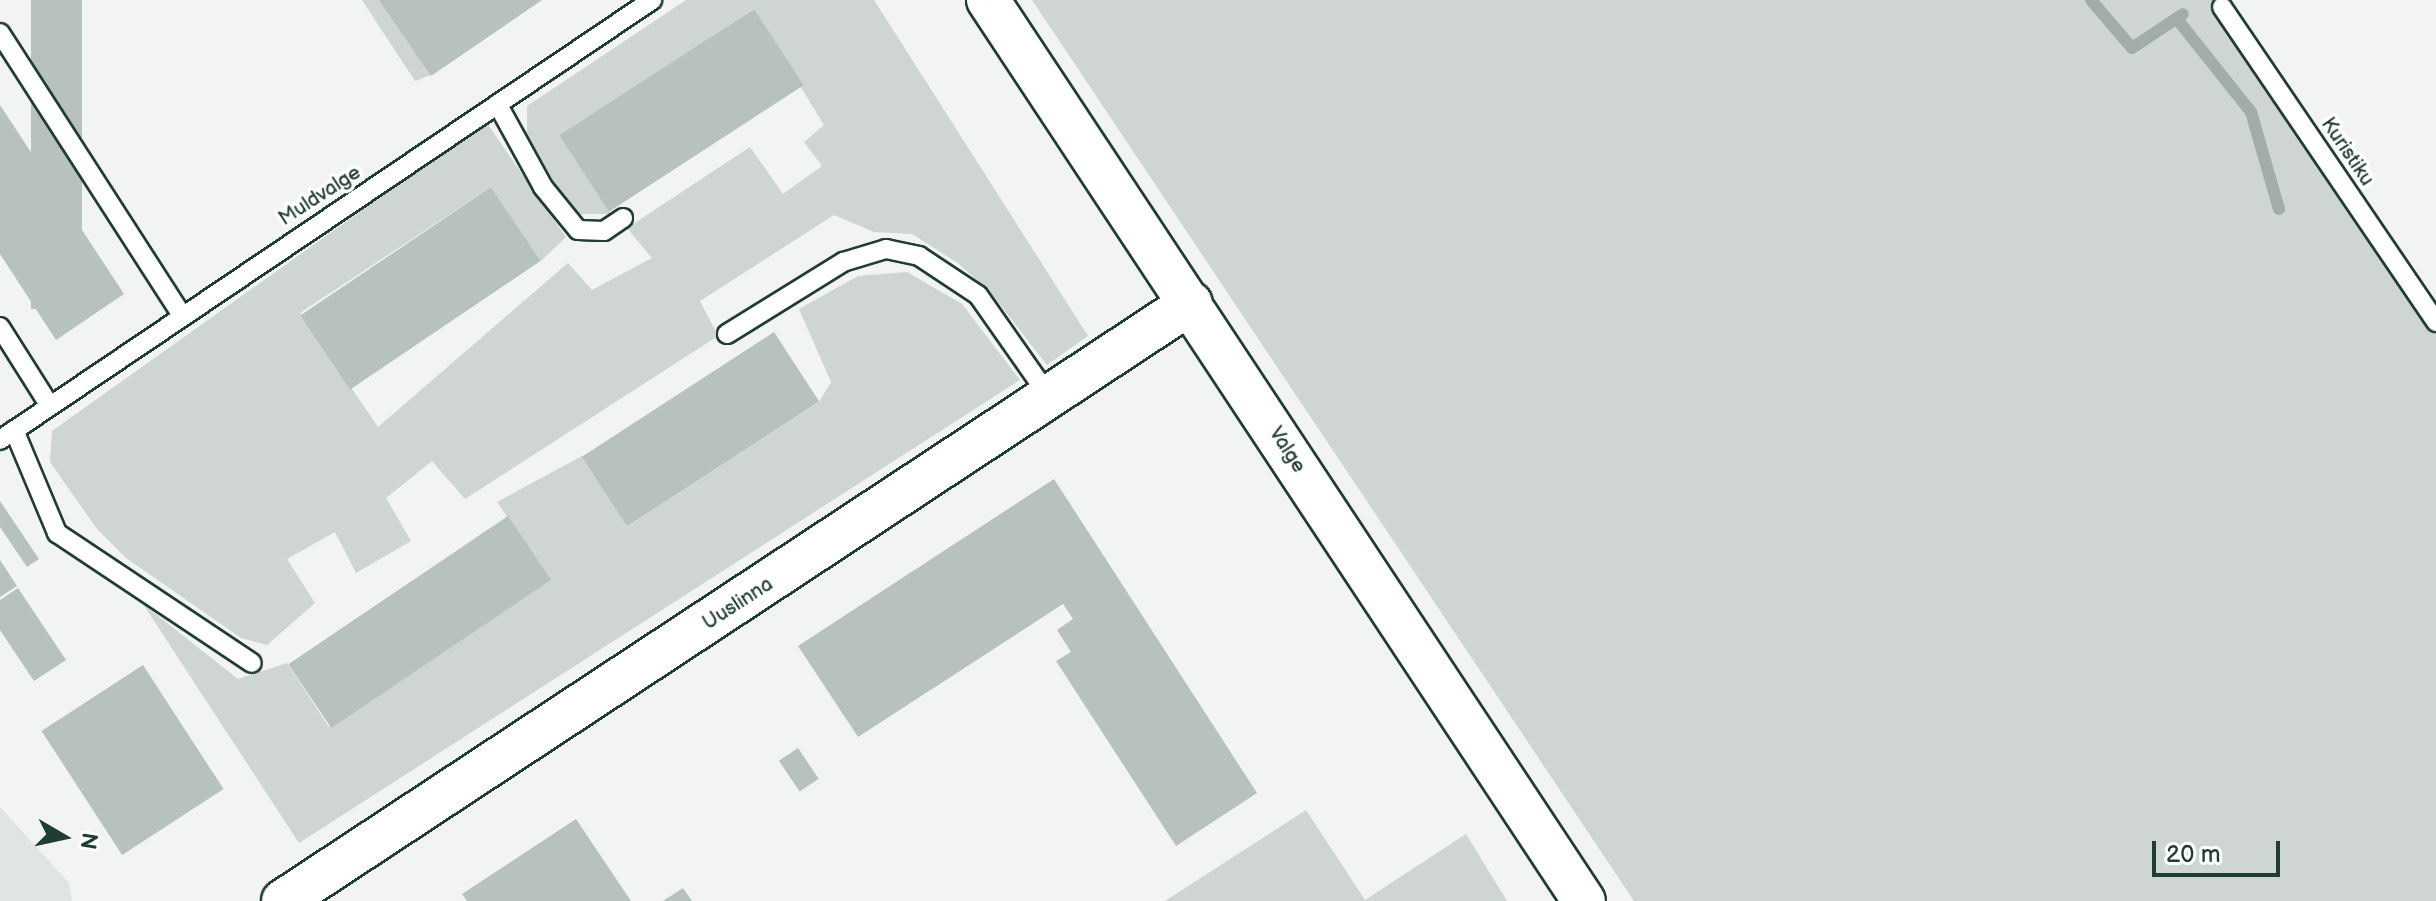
<!DOCTYPE html>
<style>
body{margin:0}
#map{position:relative;width:2436px;height:901px;overflow:hidden;background:#f2f3f3;font-family:"Balsamiq Sans",sans-serif}
div>[style]{position:absolute}
.built>*{inset:0;background:#e0e4e3}
.green>*{inset:0;background:#ced5d3}
.stream>*{height:12px;margin:-6px;padding:0 6px;transform-origin:6px;border-radius:6px;background:#a1adaa}
.building>*{inset:0;background:#b7c1bd;transform-origin:0 0}
.roads{filter:drop-shadow(2px 0 #1f3d34) drop-shadow(-2px 0 #1f3d34) drop-shadow(0 2px #1f3d34) drop-shadow(0 -2px #1f3d34)}
.service>*{height:18px;margin:-9px;padding:0 9px;transform-origin:9px;border-radius:9px;background:#fff}
.tertiary>*{height:42px;margin:-21px;padding:0 21px;transform-origin:21px;border-radius:21px;background:#fff}
span{translate:-50% -50%;white-space:nowrap;text-align:center;line-height:1.15;-webkit-text-stroke:7px #fff;paint-order:stroke}
.street-label{font-size:20px;color:#1f3d34}
.north{position:absolute;left:24px;top:797px;width:80px;height:80px;-webkit-text-stroke:6px #fff;paint-order:stroke;rotate:99deg;font-size:22px;font-weight:700;line-height:32px;text-align:center;color:#1f3d34}
.north::after{content:'';display:block;margin:auto;width:28px;height:36px;background:#1f3d34;clip-path:polygon(50% 0,100% 100%,50% 72%,0 100%)}
.scale{position:absolute;left:2152px;top:841px;width:128px;height:36px;box-sizing:border-box;border:4px solid #1f3d34;border-top:0;padding-left:10px;font-size:24px;line-height:28px;white-space:nowrap;color:#1f3d34;-webkit-text-stroke:6px #fff;paint-order:stroke}
</style>
<div id="map">
<div class="built">
<div style="clip-path:polygon(0 807px,69px 883px,72px 901px,0 901px)"></div>
</div>
<div class="green">
<div style="clip-path:polygon(362px 0,380px 0,433px 74px,415px 81px)"></div>
<div style="clip-path:polygon(686px 0,874px 0,1088px 336px,1047px 365px,991px 293px,959px 264px,912px 234px,874px 232px,834px 215px,700px 301px,718px 336px,465px 499px,432px 461px,386px 498px,411px 541px,356px 573px,335px 532px,287px 559px,315px 603px,267px 645px,241px 638px,126px 558px,97px 529px,50px 462px,52px 431px,486px 122px,566px 237px,541px 261px,491px 187px,300px 313px,378px 427px,568px 263px,592px 290px,652px 258px,627px 228px,750px 147px,783px 194px,822px 166px,804px 142px,824px 125px,753px 9px,561px 137px,611px 214px,574px 214px,527px 137px,527px 106px)"></div>
<div style="clip-path:polygon(1032px 0,2232px 0,2223px 7px,2436px 322px,2436px 901px,1634px 901px)"></div>
<div style="clip-path:polygon(907px 272px,962px 304px,1020px 380px,299px 843px,143px 604px,238px 679px,287px 663px,329px 727px,550px 579px,497px 502px,582px 456px,628px 526px,819px 402px,831px 382px,799px 309px,858px 276px)"></div>
<div style="clip-path:polygon(1306px 810px,1365px 900px,1466px 834px,1507px 901px,1165px 901px)"></div>
</div>
<div class="stream">
<div style="left:2091px;top:0;width:63px;rotate:49.5deg"></div>
<div style="left:2132px;top:48px;width:61px;rotate:-33.7deg"></div>
<div style="left:2177px;top:19px;width:119px;rotate:51.5deg"></div>
<div style="left:2251px;top:112px;width:101px;rotate:73.9deg"></div>
</div>
<div class="building">
<div style="left:31px;top:0;width:51px;height:309px"></div>
<div style="clip-path:polygon(379px 0,542px 0,431px 76px)"></div>
<div style="left:754px;top:9px;width:91px;height:232px;rotate:57deg"></div>
<div style="clip-path:polygon(0 105px,124px 294px,56px 340px,0 254px)"></div>
<div style="left:491px;top:187px;width:89px;height:230px;rotate:56deg"></div>
<div style="left:774px;top:332px;width:83px;height:229px;rotate:57deg"></div>
<div style="clip-path:polygon(1054px 479px,1257px 793px,1176px 846px,1056px 661px,1071px 652px,1057px 630px,1073px 619px,1063px 604px,858px 737px,798px 646px)"></div>
<div style="clip-path:polygon(0 501px,39px 559px,27px 567px,0 527px)"></div>
<div style="left:508px;top:516px;width:77px;height:265px;rotate:56deg"></div>
<div style="clip-path:polygon(0 560px,17px 586px,0 597px)"></div>
<div style="clip-path:polygon(18px 588px,66px 660px,34px 681px,0 630px,0 600px)"></div>
<div style="left:143px;top:665px;width:148px;height:121px;rotate:57deg"></div>
<div style="left:798px;top:748px;width:37px;height:23px;rotate:56deg"></div>
<div style="clip-path:polygon(576px 819px,631px 901px,467px 901px,462px 894px)"></div>
<div style="clip-path:polygon(683px 888px,692px 901px,663px 901px)"></div>
</div>
<div class="roads">
<div class="service">
<div style="left:2222px;top:7px;width:381px;rotate:55.8deg"></div>
<div style="left:0;top:33px;width:334px;rotate:57.2deg"></div>
<div style="left:498px;top:105px;width:94px;rotate:61.2deg"></div>
<div style="left:543px;top:187px;width:55px;rotate:50.9deg"></div>
<div style="left:578px;top:230px;width:26px;rotate:2deg"></div>
<div style="left:604px;top:231px;width:23px;rotate:-34deg"></div>
<div style="left:0;top:327px;width:90px;rotate:57.7deg"></div>
<div style="left:727px;top:334px;width:137px;rotate:-31.8deg"></div>
<div style="left:843px;top:262px;width:45px;rotate:-16.8deg"></div>
<div style="left:886px;top:249px;width:34px;rotate:12deg"></div>
<div style="left:919px;top:256px;width:71px;rotate:33.5deg"></div>
<div style="left:978px;top:295px;width:122px;rotate:55deg"></div>
<div style="left:14px;top:430px;width:112px;rotate:67.3deg"></div>
<div style="left:57px;top:533px;width:234px;rotate:33.7deg"></div>
<div style="left:0;top:440px;width:787px;rotate:-34.01deg"></div>
</div>
<div class="tertiary">
<div style="left:988px;top:0;width:1080px;rotate:56.52deg"></div>
<div style="left:283px;top:901px;width:1087px;rotate:-33.37deg"></div>
</div>
</div>
<div class="street-label">
<span style="left:2347px;top:152px;rotate:56deg">Kuristiku</span>
<span style="left:320px;top:196px;rotate:-33deg">Muldvalge</span>
<span style="left:1287px;top:450px;rotate:57deg">Valge</span>
<span style="left:738px;top:604px;rotate:-33deg">Uuslinna</span>
</div>
<div class="north">N</div>
<div class="scale">20 m</div>
</div>
